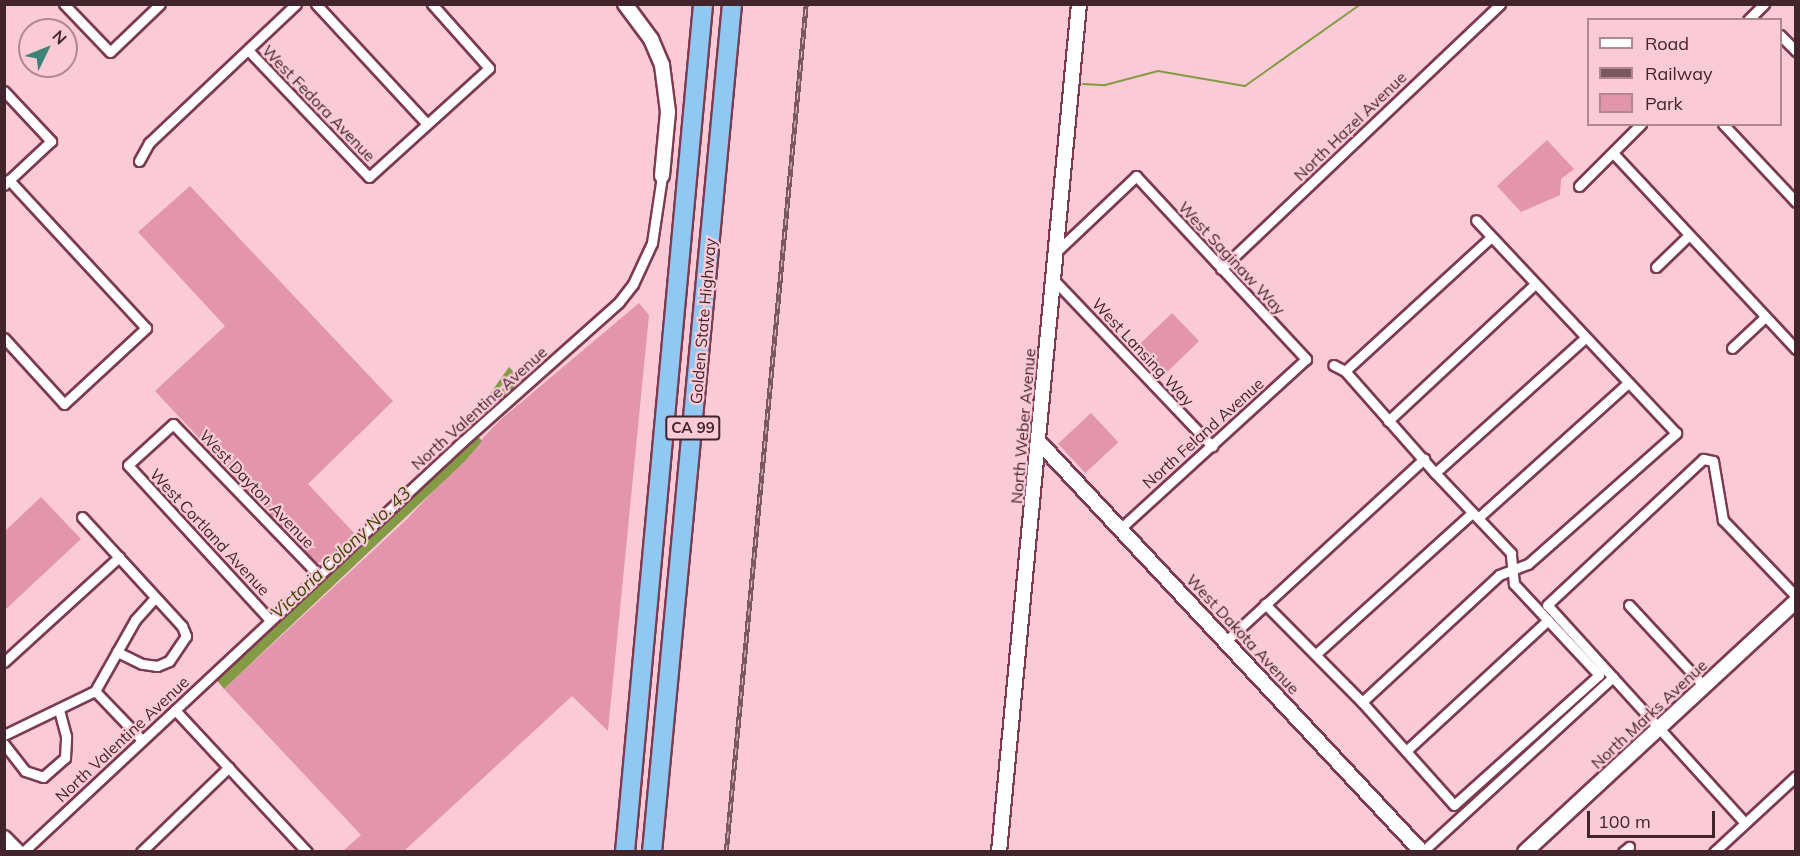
<!DOCTYPE html>
<style>
body{margin:0}
#map{position:relative;width:1800px;height:856px;overflow:hidden;background:#facbd7;font-family:Mulish,sans-serif}
div>[style]{position:absolute}
.green>*{inset:0;background:#e395ab;transform-origin:0 0}
.water>*{inset:0;background:#849a45}
.stream>*{height:2px;margin:-1px;padding:0 1px;transform-origin:1px;border-radius:1px;background:#849a45}
.roads{filter:drop-shadow(2px 0 #7c3b50) drop-shadow(-2px 0 #7c3b50) drop-shadow(0 2px #7c3b50) drop-shadow(0 -2px #7c3b50)}
.street>*{height:9px;margin:-4.5px;padding:0 4.5px;transform-origin:4.5px;border-radius:4.5px;background:#fff}
.secondary>*{height:14px;margin:-7px;padding:0 7px;transform-origin:7px;border-radius:7px;background:#fff}
.highway>*{height:18px;margin:-9px;padding:0 9px;transform-origin:9px;border-radius:9px;background:#90c8f2}
.rail>*{height:4.5px;margin-top:-2.25px;transform-origin:0;background:repeating-linear-gradient(90deg,#facbd7 0 7px,#7a5861 0 14px);box-sizing:border-box;border-block:2px solid #7a5861}
span{translate:-50% -50%;white-space:nowrap;text-align:center;line-height:1.15;-webkit-text-stroke:4.5px #facbd7;paint-order:stroke}
.shield-label span{padding:2px 4px;background:#facbd7;border:2px solid;border-radius:4px;-webkit-text-stroke-width:0}
.shield-label{font-size:15px;color:#41242c;font-weight:700}
.street-label{font-size:16px;color:#41242c}
.water-label{font-size:18px;color:#394603;font-style:italic}
.frame{position:absolute;inset:0;border:6px solid #41242c;pointer-events:none}
.legend{position:absolute;left:1587px;top:18px;width:195px;height:108px;box-sizing:border-box;background:#facbd7;border:2px solid #b08893;margin:0;padding:8px 10px;list-style:none;font-size:18px;color:#41242c}
.legend li{display:flex;align-items:center;gap:12px;height:30px}
.legend b{width:30px;border:2px solid #b08893}
.north{position:absolute;left:18px;top:18px;width:60px;height:60px;box-sizing:border-box;background:#facbd7;border:2px solid #b08893;border-radius:50%;rotate:47deg;font-size:16px;font-weight:700;line-height:24px;text-align:center;color:#41242c}
.north::after{content:'';display:block;margin:auto;width:21px;height:27px;background:#3e8377;clip-path:polygon(50% 0,100% 100%,50% 72%,0 100%)}
.scale{position:absolute;left:1587px;top:811px;width:128px;height:27px;box-sizing:border-box;border:3px solid #41242c;border-top:0;padding-left:8px;font-size:18px;line-height:21px;white-space:nowrap;color:#41242c;-webkit-text-stroke:4px #facbd7;paint-order:stroke}
</style>
<div id="map">
<div class="green">
<div style="clip-path:polygon(1547px 140px,1574px 169px,1561px 179px,1560px 195px,1521px 212px,1497px 186px)"></div>
<div style="clip-path:polygon(190px 186px,393px 401px,308px 484px,356px 535px,327px 561px,316px 563px,155px 391px,225px 326px,138px 232px)"></div>
<div style="clip-path:polygon(639px 303px,649px 315px,608px 731px,572px 696px,404px 851px,343px 851px,361px 835px,224px 689px,407px 519px,498px 422px)"></div>
<div style="left:1172px;top:313px;width:39px;height:48px;rotate:46deg"></div>
<div style="left:1091px;top:413px;width:40px;height:45px;rotate:47deg"></div>
<div style="clip-path:polygon(41px 497px,81px 539px,5px 610px,5px 531px)"></div>
</div>
<div class="water">
<div style="clip-path:polygon(509px 367px,522px 380px,466px 433px,460px 427px,479px 409px)"></div>
<div style="clip-path:polygon(476px 434px,482px 441px,465px 461px,224px 689px,215px 678px)"></div>
</div>
<div class="stream">
<div style="left:1083px;top:84px;width:22px;rotate:3deg"></div>
<div style="left:1105px;top:85px;width:55px;rotate:-14.8deg"></div>
<div style="left:1158px;top:71px;width:88px;rotate:9.8deg"></div>
<div style="left:1245px;top:86px;width:142px;rotate:-35.3deg"></div>
</div>
<div class="roads">
<div class="street">
<div style="left:64px;top:4px;width:66px;rotate:46.2deg"></div>
<div style="left:110px;top:52px;width:69px;rotate:-43.8deg"></div>
<div style="left:316px;top:4px;width:163px;rotate:47.2deg"></div>
<div style="left:1748px;top:20px;width:23px;rotate:-45deg"></div>
<div style="left:1780px;top:35px;width:23px;rotate:45deg"></div>
<div style="left:248px;top:50px;width:175px;rotate:46.4deg"></div>
<div style="left:369px;top:177px;width:162px;rotate:-42.2deg"></div>
<div style="left:489px;top:68px;width:86px;rotate:-131.7deg"></div>
<div style="left:4px;top:91px;width:69px;rotate:46.8deg"></div>
<div style="left:51px;top:141px;width:64px;rotate:136.9deg"></div>
<div style="left:1723px;top:124px;width:107px;rotate:46.9deg"></div>
<div style="left:1614px;top:154px;width:267px;rotate:47deg"></div>
<div style="left:139px;top:161px;width:21px;rotate:-61deg"></div>
<div style="left:149px;top:143px;width:202px;rotate:-43.4deg"></div>
<div style="left:1579px;top:186px;width:88px;rotate:-45deg"></div>
<div style="left:1055px;top:253px;width:112px;rotate:-43.5deg"></div>
<div style="left:1136px;top:176px;width:250px;rotate:47.1deg"></div>
<div style="left:1306px;top:359px;width:251px;rotate:137.6deg"></div>
<div style="left:1656px;top:267px;width:46px;rotate:-44.1deg"></div>
<div style="left:1221px;top:269px;width:385px;rotate:-43.5deg"></div>
<div style="left:1053px;top:279px;width:231px;rotate:46.4deg"></div>
<div style="left:4px;top:338px;width:89px;rotate:47.7deg"></div>
<div style="left:64px;top:404px;width:112px;rotate:-42.8deg"></div>
<div style="left:146px;top:328px;width:202px;rotate:-132.8deg"></div>
<div style="left:1732px;top:348px;width:45px;rotate:-43.2deg"></div>
<div style="left:1345px;top:371px;width:198px;rotate:-42.5deg"></div>
<div style="left:1388px;top:421px;width:201px;rotate:-43deg"></div>
<div style="left:1435px;top:473px;width:202px;rotate:-42deg"></div>
<div style="left:82px;top:517px;width:148px;rotate:47.5deg"></div>
<div style="left:182px;top:626px;width:11px;rotate:68deg"></div>
<div style="left:186px;top:636px;width:30px;rotate:124deg"></div>
<div style="left:169px;top:661px;width:13px;rotate:157deg"></div>
<div style="left:157px;top:666px;width:15px;rotate:-172deg"></div>
<div style="left:142px;top:664px;width:28px;rotate:-154deg"></div>
<div style="left:1478px;top:518px;width:202px;rotate:-42deg"></div>
<div style="left:1265px;top:604px;width:138px;rotate:45.3deg"></div>
<div style="left:1362px;top:702px;width:138px;rotate:48.2deg"></div>
<div style="left:1454px;top:805px;width:195px;rotate:-41.9deg"></div>
<div style="left:1599px;top:675px;width:125px;rotate:-133deg"></div>
<div style="left:1514px;top:584px;width:31px;rotate:-96deg"></div>
<div style="left:1511px;top:553px;width:110px;rotate:-133.5deg"></div>
<div style="left:1435px;top:473px;width:136px;rotate:-131.4deg"></div>
<div style="left:1345px;top:371px;width:13px;rotate:-153deg"></div>
<div style="left:1629px;top:605px;width:110px;rotate:47.2deg"></div>
<div style="left:270px;top:620px;width:210px;rotate:-132.5deg"></div>
<div style="left:128px;top:465px;width:61px;rotate:-42.3deg"></div>
<div style="left:173px;top:424px;width:210px;rotate:46deg"></div>
<div style="left:1227px;top:640px;width:268px;rotate:-42.6deg"></div>
<div style="left:1316px;top:654px;width:210px;rotate:-42.1deg"></div>
<div style="left:4px;top:662px;width:156px;rotate:-42.4deg"></div>
<div style="left:95px;top:691px;width:68px;rotate:46.2deg"></div>
<div style="left:1362px;top:702px;width:187px;rotate:-42.8deg"></div>
<div style="left:1499px;top:575px;width:31px;rotate:-21deg"></div>
<div style="left:1528px;top:564px;width:198px;rotate:-41.5deg"></div>
<div style="left:1676px;top:433px;width:292px;rotate:-133.2deg"></div>
<div style="left:175px;top:710px;width:194px;rotate:47.1deg"></div>
<div style="left:4px;top:735px;width:101px;rotate:-25.8deg"></div>
<div style="left:95px;top:691px;width:81px;rotate:-60.6deg"></div>
<div style="left:135px;top:620px;width:28px;rotate:-48deg"></div>
<div style="left:4px;top:744px;width:34px;rotate:52deg"></div>
<div style="left:25px;top:771px;width:19px;rotate:18deg"></div>
<div style="left:43px;top:777px;width:29px;rotate:-41deg"></div>
<div style="left:65px;top:758px;width:22px;rotate:-87deg"></div>
<div style="left:66px;top:736px;width:28px;rotate:-105deg"></div>
<div style="left:1406px;top:751px;width:193px;rotate:-42.7deg"></div>
<div style="left:1745px;top:823px;width:294px;rotate:-132.2deg"></div>
<div style="left:1547px;top:605px;width:214px;rotate:-43.1deg"></div>
<div style="left:1703px;top:459px;width:10px;rotate:11deg"></div>
<div style="left:1713px;top:461px;width:60px;rotate:80.4deg"></div>
<div style="left:1723px;top:520px;width:105px;rotate:46.2deg"></div>
<div style="left:23px;top:852px;width:601px;rotate:-43.04deg"></div>
<div style="left:462px;top:442px;width:210px;rotate:-41.7deg"></div>
<div style="left:619px;top:302px;width:23px;rotate:-52deg"></div>
<div style="left:633px;top:284px;width:45px;rotate:-65.1deg"></div>
<div style="left:652px;top:243px;width:68px;rotate:-81.5deg"></div>
<div style="left:141px;top:852px;width:122px;rotate:-44deg"></div>
<div style="left:1422px;top:852px;width:259px;rotate:-42.5deg"></div>
<div style="left:1623px;top:852px;width:8px;rotate:-40deg"></div>
<div style="left:1714px;top:852px;width:112px;rotate:-42.8deg"></div>
</div>
<div class="secondary">
<div style="left:625px;top:4px;width:44px;rotate:53.4deg"></div>
<div style="left:651px;top:39px;width:28px;rotate:67deg"></div>
<div style="left:662px;top:65px;width:47px;rotate:82.7deg"></div>
<div style="left:668px;top:112px;width:64px;rotate:95.4deg"></div>
<div style="left:1038px;top:441px;width:562px;rotate:46.95deg"></div>
<div style="left:4px;top:838px;width:20px;rotate:45deg"></div>
<div style="left:999px;top:852px;width:852px;rotate:-84.61deg"></div>
<div style="left:1525px;top:852px;width:369px;rotate:-42.8deg"></div>
</div>
<div class="highway">
<div style="left:625px;top:852px;width:852px;rotate:-84.74deg"></div>
<div style="left:652px;top:852px;width:852px;rotate:-84.61deg"></div>
</div>
</div>
<div class="rail">
<div style="left:726px;top:852px;width:852px;rotate:-84.61deg"></div>
</div>
<div class="shield-label">
<span style="left:693px;top:428px">CA 99</span>
</div>
<div class="street-label">
<span style="left:319px;top:103px;rotate:46deg">West Fedora Avenue</span>
<span style="left:1350px;top:126px;rotate:-44deg">North Hazel Avenue</span>
<span style="left:1232px;top:258px;rotate:47deg">West Saginaw Way</span>
<span style="left:703px;top:321px;rotate:-85deg">Golden State Highway</span>
<span style="left:1143px;top:352px;rotate:47deg">West Lansing Way</span>
<span style="left:479px;top:408px;rotate:-42deg">North Valentine Avenue</span>
<span style="left:1023px;top:426px;rotate:-85deg">North Weber Avenue</span>
<span style="left:1203px;top:433px;rotate:-42deg">North Feland Avenue</span>
<span style="left:257px;top:489px;rotate:46deg">West Dayton Avenue</span>
<span style="left:210px;top:532px;rotate:47deg">West Cortland Avenue</span>
<span style="left:1243px;top:634px;rotate:47deg">West Dakota Avenue</span>
<span style="left:1649px;top:714px;rotate:-43deg">North Marks Avenue</span>
<span style="left:122px;top:739px;rotate:-43deg">North Valentine Avenue</span>
</div>
<div class="water-label">
<span style="left:341px;top:553px;rotate:-43deg">Victoria Colony No. 43</span>
</div>
<div class="frame"></div>
<ul class="legend">
<li><b style="height:8px;background:#fff"></b>Road</li>
<li><b style="height:8px;background:#7a5861"></b>Railway</li>
<li><b style="height:16px;background:#e395ab"></b>Park</li>
</ul>
<div class="north">N</div>
<div class="scale">100 m</div>
</div>
